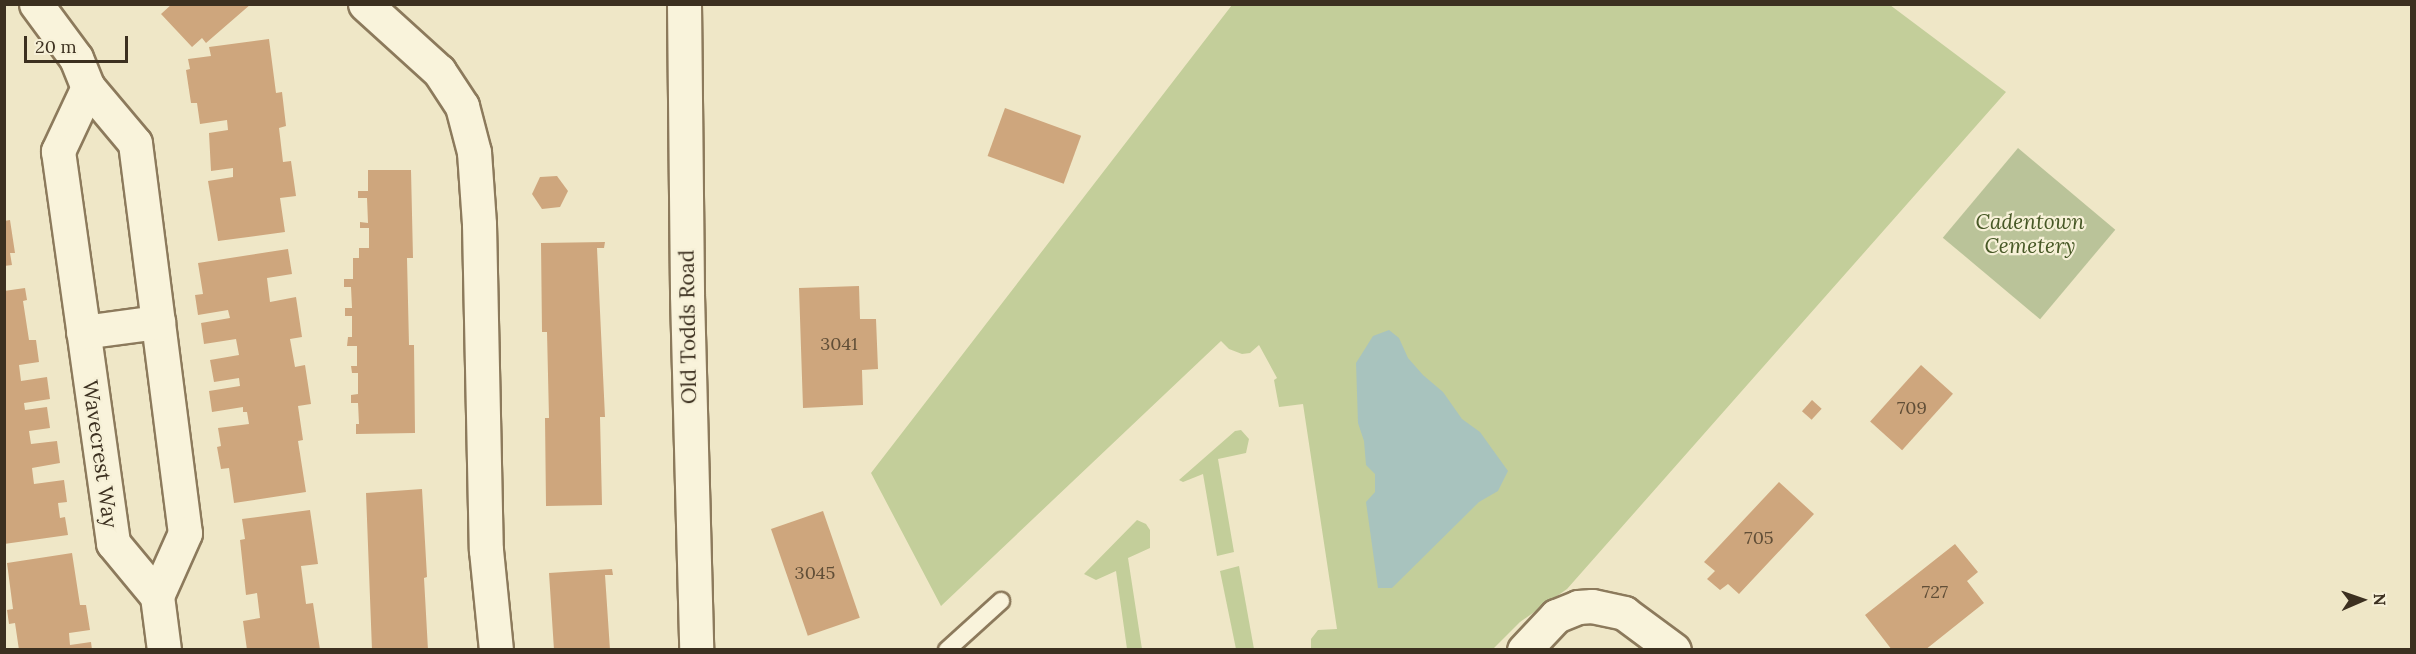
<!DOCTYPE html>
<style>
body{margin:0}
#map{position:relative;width:2416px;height:654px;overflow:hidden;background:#efe7c7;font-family:Lora,serif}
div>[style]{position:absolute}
.green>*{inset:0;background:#c3ce9a}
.cemetery>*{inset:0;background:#bac399;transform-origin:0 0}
.water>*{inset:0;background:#a8c3be}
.building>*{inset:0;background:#cea67d;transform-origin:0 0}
.roads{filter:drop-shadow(2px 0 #8c7a5c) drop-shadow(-2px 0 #8c7a5c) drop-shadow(0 2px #8c7a5c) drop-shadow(0 -2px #8c7a5c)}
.service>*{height:16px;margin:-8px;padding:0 8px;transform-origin:8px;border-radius:8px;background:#f9f3db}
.minor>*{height:33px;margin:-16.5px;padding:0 16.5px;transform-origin:16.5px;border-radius:16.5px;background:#f9f3db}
.secondary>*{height:33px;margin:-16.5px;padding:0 16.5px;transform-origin:16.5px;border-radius:16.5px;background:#f9f3db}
span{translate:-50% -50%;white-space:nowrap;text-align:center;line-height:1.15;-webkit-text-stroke:4.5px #f6f0d7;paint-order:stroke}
.number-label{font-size:18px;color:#604e37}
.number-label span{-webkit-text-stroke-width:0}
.park-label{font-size:21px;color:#475826;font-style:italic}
.street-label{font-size:21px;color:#3c3020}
.frame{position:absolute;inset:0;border:6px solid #3c3020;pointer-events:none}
.north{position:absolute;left:2332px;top:570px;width:60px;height:60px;-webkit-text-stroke:4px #f6f0d7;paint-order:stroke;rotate:88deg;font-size:16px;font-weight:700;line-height:24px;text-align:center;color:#3c3020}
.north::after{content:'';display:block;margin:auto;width:21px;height:27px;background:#3c3020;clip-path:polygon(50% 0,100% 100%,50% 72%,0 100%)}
.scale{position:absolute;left:24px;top:36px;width:104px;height:27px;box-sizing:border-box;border:3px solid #3c3020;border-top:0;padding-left:8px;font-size:18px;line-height:21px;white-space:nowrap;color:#3c3020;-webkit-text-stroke:4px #f6f0d7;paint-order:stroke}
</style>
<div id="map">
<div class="green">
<div style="clip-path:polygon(1232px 5px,1890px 5px,2006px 92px,1567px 589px,1520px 622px,1493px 649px,1311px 649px,1311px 639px,1318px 630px,1337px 629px,1303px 404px,1279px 407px,1274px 380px,1277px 378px,1259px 345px,1250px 353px,1242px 354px,1229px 349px,1221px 341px,941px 606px,871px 473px)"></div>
<div style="clip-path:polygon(1241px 430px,1249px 439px,1246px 453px,1218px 459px,1234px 552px,1217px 556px,1203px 474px,1183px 482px,1179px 480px,1235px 431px)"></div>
<div style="clip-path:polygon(1137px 520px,1146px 524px,1150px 530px,1150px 548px,1128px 558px,1142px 649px,1127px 649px,1116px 571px,1096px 580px,1084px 574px)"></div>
<div style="clip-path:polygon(1239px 566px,1254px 649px,1236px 649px,1220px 571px)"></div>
</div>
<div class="cemetery">
<div style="left:2018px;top:148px;width:127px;height:117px;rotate:40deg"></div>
</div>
<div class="water">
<div style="clip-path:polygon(1389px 330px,1399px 338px,1408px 358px,1423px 375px,1443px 392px,1462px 419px,1480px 432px,1508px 471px,1498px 491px,1479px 502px,1392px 588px,1378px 588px,1366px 502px,1375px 492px,1375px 474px,1366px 465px,1364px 441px,1358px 423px,1356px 363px,1373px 336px)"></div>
</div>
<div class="building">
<div style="clip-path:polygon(172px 4px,251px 4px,206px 43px,202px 38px,192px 47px,161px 14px)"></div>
<div style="clip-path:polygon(269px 39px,276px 93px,282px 92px,286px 126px,279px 128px,283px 162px,291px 161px,296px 196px,280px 198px,285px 232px,218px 241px,208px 181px,233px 177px,233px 168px,211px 171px,209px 133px,228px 130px,227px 120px,200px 124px,197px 103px,191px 103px,186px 70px,190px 69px,188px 59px,211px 56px,209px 47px)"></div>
<div style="left:1005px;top:108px;width:81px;height:51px;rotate:20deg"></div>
<div style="clip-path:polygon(368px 170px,411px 170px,413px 258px,407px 258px,409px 345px,414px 345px,415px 433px,356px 434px,356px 424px,359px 424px,358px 403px,351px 403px,351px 395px,358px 394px,358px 373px,352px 373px,351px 366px,357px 366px,357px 346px,347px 346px,348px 337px,352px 337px,352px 316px,345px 316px,345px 308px,352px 308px,351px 287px,344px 287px,344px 279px,353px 279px,353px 258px,359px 258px,359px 248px,369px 248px,369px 228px,360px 228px,360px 222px,368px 223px,367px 198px,358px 198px,358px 191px,368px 191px)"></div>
<div style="clip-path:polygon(557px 176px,568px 191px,560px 207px,542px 209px,532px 194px,540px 177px)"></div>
<div style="clip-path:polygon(10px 220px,15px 253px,10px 253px,12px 265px,4px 266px,4px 221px)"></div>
<div style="clip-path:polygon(605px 242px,604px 248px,597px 248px,605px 417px,600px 417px,602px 505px,546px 506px,545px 418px,549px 418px,547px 332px,542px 332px,541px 243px)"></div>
<div style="clip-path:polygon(288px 249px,292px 274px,267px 278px,270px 302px,296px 297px,302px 337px,290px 339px,295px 367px,305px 365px,311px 404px,298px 406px,303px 440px,298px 441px,306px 492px,234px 503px,229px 468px,221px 469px,217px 447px,221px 446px,218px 428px,249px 424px,247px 412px,243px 412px,243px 407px,212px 412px,209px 391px,240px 386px,239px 378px,214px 382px,210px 360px,239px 355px,236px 339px,204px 344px,201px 323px,230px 318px,228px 310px,198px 315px,195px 295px,203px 294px,198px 263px)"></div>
<div style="clip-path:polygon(859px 286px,860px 319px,876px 319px,878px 369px,862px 370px,863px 405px,803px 408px,799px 288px)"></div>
<div style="clip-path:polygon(25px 288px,27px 300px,23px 301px,29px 340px,36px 340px,39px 362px,19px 365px,21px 381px,47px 377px,50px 399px,24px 403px,25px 410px,47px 407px,50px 428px,29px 431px,31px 444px,57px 441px,60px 463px,32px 468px,34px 484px,64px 480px,67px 502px,58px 503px,60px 518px,65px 517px,68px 535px,4px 544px,4px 291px)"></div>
<div style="left:1921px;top:365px;width:43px;height:76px;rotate:42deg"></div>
<div style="left:1812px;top:400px;width:13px;height:15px;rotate:42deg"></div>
<div style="clip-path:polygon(1779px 482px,1814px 514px,1739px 594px,1728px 584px,1720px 590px,1707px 579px,1715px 571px,1704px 562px)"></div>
<div style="clip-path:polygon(422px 489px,427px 577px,424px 578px,428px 650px,372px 650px,366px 493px)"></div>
<div style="clip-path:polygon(310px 510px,318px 564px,301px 566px,306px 604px,313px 603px,320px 650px,247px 650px,243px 621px,260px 618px,257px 593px,246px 595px,240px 540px,245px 539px,242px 519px)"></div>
<div style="left:823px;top:511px;width:113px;height:55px;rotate:71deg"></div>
<div style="clip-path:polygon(1955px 544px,1978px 572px,1967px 581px,1984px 603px,1925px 650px,1892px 650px,1865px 615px)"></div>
<div style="clip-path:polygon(72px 553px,80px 605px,86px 605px,90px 630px,69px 633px,70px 645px,91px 642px,92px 650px,19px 650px,15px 623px,9px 624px,7px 610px,13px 609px,7px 563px)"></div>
<div style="clip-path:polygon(612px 569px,613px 575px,605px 575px,610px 650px,554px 650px,549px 573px)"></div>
</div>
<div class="roads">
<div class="service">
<div style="left:947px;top:650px;width:73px;rotate:-42.2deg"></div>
</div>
<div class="minor">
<div style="left:36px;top:4px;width:67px;rotate:53.5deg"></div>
<div style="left:76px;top:58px;width:31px;rotate:68deg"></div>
<div style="left:88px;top:87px;width:73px;rotate:50deg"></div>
<div style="left:135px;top:143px;width:393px;rotate:82.7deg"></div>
<div style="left:185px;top:533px;width:69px;rotate:114deg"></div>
<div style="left:157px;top:596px;width:54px;rotate:82.6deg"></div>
<div style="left:365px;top:4px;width:100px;rotate:42.2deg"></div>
<div style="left:439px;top:71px;width:42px;rotate:56.7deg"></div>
<div style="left:462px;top:106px;width:48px;rotate:75.4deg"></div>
<div style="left:474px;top:152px;width:72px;rotate:86deg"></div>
<div style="left:479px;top:224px;width:326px;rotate:88.8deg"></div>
<div style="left:486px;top:550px;width:100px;rotate:84.3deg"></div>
<div style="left:88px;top:87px;width:71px;rotate:115.1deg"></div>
<div style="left:58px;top:151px;width:396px;rotate:82deg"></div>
<div style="left:113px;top:543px;width:69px;rotate:50.3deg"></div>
<div style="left:83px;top:332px;width:76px;rotate:-7.6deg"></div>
<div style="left:1524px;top:650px;width:47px;rotate:-46.7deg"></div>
<div style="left:1556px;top:616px;width:24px;rotate:-22deg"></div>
<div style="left:1578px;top:607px;width:14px;rotate:-4deg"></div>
<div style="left:1592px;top:606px;width:33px;rotate:12deg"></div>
<div style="left:1624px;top:613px;width:62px;rotate:36.5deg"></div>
</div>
<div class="secondary">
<div style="left:684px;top:4px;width:291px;rotate:89.4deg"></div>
<div style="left:687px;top:295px;width:355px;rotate:88.5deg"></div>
</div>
</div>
<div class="number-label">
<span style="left:839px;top:344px">3041</span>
<span style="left:1912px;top:408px">709</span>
<span style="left:1759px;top:538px">705</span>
<span style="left:815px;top:573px">3045</span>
<span style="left:1935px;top:592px">727</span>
</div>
<div class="park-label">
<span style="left:2030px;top:234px">Cadentown<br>Cemetery</span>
</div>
<div class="street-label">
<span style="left:688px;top:327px;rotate:-91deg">Old Todds Road</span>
<span style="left:100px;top:454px;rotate:82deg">Wavecrest Way</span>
</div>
<div class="frame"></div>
<div class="north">N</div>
<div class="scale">20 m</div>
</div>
